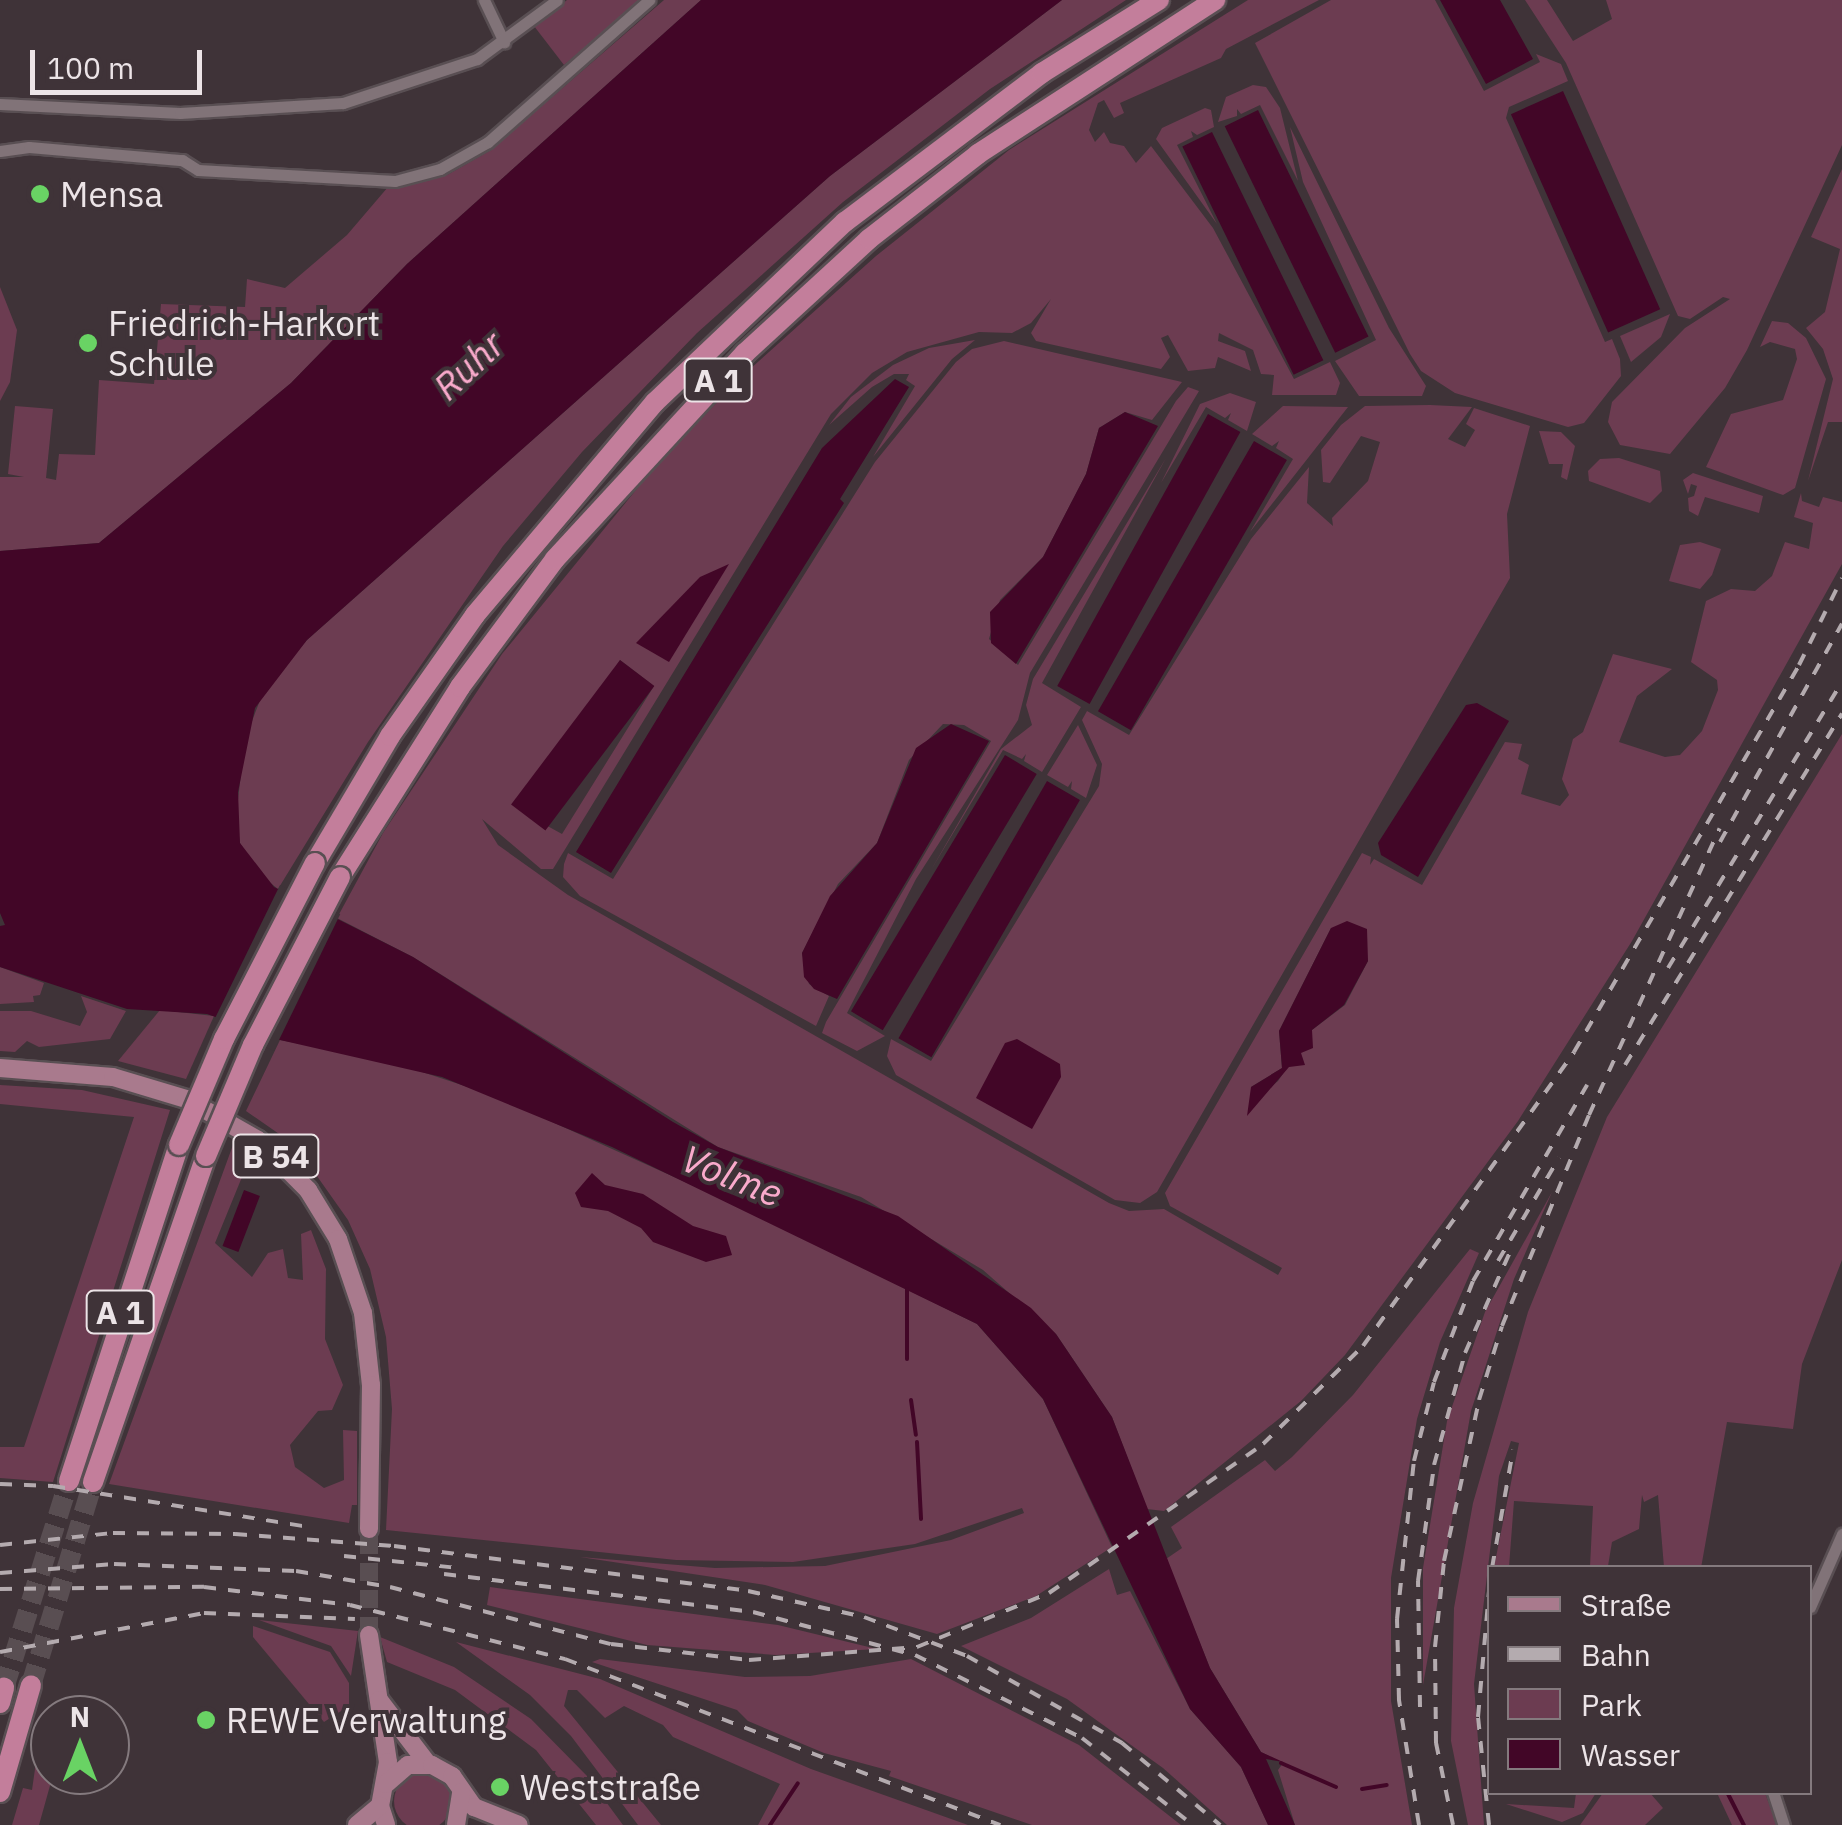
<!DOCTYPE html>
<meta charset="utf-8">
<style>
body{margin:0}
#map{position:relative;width:1842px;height:1825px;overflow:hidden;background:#3f3338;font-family:"IBM Plex Sans",sans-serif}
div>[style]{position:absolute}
.green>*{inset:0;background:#6c3c51}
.round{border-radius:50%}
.water>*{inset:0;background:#420627;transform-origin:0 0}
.pier>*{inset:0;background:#3f3338;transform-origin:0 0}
.stream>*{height:4px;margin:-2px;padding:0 2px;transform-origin:2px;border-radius:2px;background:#420627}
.primary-tunnel>*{height:18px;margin-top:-9px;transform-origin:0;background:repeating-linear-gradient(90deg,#594e52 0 18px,transparent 0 27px)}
.motorway-tunnel>*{height:20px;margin-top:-10px;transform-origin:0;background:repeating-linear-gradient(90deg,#594e52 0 20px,transparent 0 30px)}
.roads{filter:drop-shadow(2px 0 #594f53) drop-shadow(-2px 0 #594f53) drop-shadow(0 2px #594f53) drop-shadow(0 -2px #594f53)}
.minor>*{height:11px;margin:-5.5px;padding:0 5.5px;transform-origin:5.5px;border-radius:5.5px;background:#817378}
.primary>*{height:18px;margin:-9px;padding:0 9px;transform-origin:9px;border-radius:9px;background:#a97a8d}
.motorway>*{height:20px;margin:-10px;padding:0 10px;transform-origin:10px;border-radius:10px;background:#c37e9b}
.rail>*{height:4px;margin-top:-2px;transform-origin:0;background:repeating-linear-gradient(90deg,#b4abaf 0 12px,transparent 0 24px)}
.bridges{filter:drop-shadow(2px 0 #594f53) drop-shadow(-2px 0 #594f53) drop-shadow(0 2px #594f53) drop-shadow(0 -2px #594f53)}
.motorway-bridge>*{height:20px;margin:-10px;padding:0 10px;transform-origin:10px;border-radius:10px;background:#c37e9b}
.dots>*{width:28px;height:28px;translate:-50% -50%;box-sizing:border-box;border:5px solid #3f3338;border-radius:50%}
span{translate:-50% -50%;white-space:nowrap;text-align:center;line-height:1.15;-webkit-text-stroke:8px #3f3338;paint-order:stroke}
.shield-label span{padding:2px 8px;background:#3f3338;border:2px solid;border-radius:8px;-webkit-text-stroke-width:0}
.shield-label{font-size:32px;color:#ece4e7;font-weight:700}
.poi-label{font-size:35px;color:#ece4e7}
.left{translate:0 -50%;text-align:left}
.water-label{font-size:38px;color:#f9aacb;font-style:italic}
.legend{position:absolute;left:1487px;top:1565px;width:325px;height:230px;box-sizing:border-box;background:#3f3338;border:2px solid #847a7e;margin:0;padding:12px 18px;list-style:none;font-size:30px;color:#ece4e7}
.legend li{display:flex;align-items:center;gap:20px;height:50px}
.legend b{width:50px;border:2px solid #847a7e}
.north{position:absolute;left:30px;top:1695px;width:100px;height:100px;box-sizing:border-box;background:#3f3338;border:2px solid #847a7e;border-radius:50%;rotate:0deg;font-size:28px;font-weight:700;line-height:40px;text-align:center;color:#ece4e7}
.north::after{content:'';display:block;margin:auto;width:35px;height:45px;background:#69d364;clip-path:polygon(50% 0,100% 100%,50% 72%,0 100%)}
.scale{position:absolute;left:30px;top:50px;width:172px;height:45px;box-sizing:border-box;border:5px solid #ece4e7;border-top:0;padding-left:12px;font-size:30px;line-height:35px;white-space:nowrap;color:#ece4e7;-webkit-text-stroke:8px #3f3338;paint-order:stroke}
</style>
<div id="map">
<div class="green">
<div style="clip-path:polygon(567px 0,641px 0,564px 65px,534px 26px)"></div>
<div style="clip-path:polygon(664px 0,701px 0,407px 264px,291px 383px,99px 543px,0 551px,0 477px,24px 477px,8px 474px,15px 406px,53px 409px,46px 478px,56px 480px,59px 454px,95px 455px,99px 380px,154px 384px,161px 304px,245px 307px,247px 279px,285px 288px,347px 235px,388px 187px,447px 175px,491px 150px)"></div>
<div style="clip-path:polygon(1062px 0,1126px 0,990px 89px,843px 202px,697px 333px,582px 452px,503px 546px,368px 742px,278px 889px,257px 872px,240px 843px,236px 817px,245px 739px,264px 690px,307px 640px,830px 176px)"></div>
<div style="clip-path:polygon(evenodd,1248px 0,1319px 0,1226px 49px,1221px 58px,1120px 103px,1124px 113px,1114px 118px,1104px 100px,1098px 103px,1089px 130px,1095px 142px,1104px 132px,1110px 143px,1124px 146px,1136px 163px,1151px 146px,1213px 228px,1294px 379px,1330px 362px,1340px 383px,1336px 395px,1272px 395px,1274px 375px,1261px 374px,1253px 350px,1219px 333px,1218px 341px,1245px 351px,1251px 371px,1218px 357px,1215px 368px,1188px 371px,1168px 335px,1161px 338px,1170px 357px,1161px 369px,1036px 341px,1031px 333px,1051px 299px,1031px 323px,1012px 333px,979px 332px,907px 352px,872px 373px,831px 414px,553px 869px,541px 869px,482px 819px,498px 845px,568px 895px,1109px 1203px,1129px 1211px,1164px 1209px,1278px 1275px,1282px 1268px,1170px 1206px,1165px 1193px,1362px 853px,1371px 857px,1370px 865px,1374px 859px,1422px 885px,1505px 742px,1522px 744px,1518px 759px,1529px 765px,1521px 794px,1560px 806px,1569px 795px,1562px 779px,1573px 739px,1583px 732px,1613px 654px,1672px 669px,1637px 696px,1619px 742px,1665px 757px,1680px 755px,1702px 731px,1718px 690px,1717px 680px,1691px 662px,1706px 601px,1731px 589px,1755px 591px,1772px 576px,1785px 542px,1809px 549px,1813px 523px,1794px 517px,1801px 493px,1802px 501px,1819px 507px,1823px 497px,1842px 502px,1842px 564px,1632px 941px,1518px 1121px,1345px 1355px,1301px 1401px,1164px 1511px,1147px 1509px,1112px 1417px,1056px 1334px,983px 1270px,861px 1197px,718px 1147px,413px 957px,337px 918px,383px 833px,502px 654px,649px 474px,740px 378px,876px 256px,1009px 150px,1248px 0,620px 660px,654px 686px,562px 834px,522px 812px,620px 660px,1248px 0,1331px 928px,1368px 961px,1345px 1005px,1312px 1030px,1278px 1081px,1254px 1101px,1251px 1087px,1282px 1068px,1279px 1031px,1331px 928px)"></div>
<div style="clip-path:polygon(1331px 0,1435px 0,1484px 91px,1540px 62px,1536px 54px,1561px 64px,1568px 81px,1509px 107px,1506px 118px,1605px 342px,1612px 339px,1620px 359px,1621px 376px,1584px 423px,1568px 427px,1455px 393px,1421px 371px,1410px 354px,1255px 43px)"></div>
<div style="clip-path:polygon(1525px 0,1547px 0,1573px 41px,1612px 19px,1606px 0,1842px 0,1842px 145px,1747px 350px,1725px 388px,1670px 454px,1620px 445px,1608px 422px,1612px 402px,1685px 328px,1730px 299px,1723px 297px,1690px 319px,1678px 316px,1566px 63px)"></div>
<div style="clip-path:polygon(1253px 85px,1266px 87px,1280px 108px,1298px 181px,1260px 105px,1241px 114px,1237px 109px,1237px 116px,1218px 122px,1226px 97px)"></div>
<div style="clip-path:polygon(1205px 108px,1211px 110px,1214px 127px,1197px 135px,1191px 131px,1193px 137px,1177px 145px,1217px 224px,1156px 139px,1162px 128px)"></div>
<div style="clip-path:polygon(1290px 127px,1389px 328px,1426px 386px,1422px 396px,1359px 396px,1335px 361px,1376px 340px,1303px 182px)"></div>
<div style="clip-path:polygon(1842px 169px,1842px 422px,1828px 422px,1808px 481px,1833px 379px,1823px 349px,1806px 328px,1825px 312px,1840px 249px,1811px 237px)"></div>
<div style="clip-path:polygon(0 287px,17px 330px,10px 382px,0 401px)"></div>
<div style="clip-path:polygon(1670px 314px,1661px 337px,1631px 362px,1620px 336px)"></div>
<div style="clip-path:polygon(1772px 321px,1788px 323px,1806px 338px,1826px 379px,1795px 488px,1783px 495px,1706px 467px,1731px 414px,1783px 400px,1797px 359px,1795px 349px,1770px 342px,1760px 347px)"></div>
<div style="clip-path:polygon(975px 340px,952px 359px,873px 457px,915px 386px,906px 380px,909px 374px,894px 374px,872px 387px,829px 425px,851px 397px,893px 365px,929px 348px)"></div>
<div style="clip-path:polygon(1004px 341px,1182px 382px,1152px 420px,1125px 412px,1099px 428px,1086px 474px,1043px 557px,1000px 600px,989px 639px,1018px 665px,1176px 401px,1188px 387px,1199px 391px,1030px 673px,1018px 720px,916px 879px,847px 1013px,885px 1036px,857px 1051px,822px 1033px,826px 1022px,991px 741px,964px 725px,943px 724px,909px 760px,877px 843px,838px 884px,802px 953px,809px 984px,829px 996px,816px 1026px,580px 896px,563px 877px,564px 864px,568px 853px,613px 879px,875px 462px,956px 362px,972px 349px)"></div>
<div style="clip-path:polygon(1230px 393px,1256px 402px,1247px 431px,1228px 420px,1231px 413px,1225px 418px,1206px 407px,1161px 483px,1200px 404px)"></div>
<div style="clip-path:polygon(1430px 405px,1472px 407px,1448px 439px,1465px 447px,1475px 430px,1466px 424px,1474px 408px,1530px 426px,1507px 514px,1510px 578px,1157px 1192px,1140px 1203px,1115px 1200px,896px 1075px,887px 1056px,891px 1039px,931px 1061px,1099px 786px,1102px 764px,1082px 720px,1087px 711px,1129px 735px,1251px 539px,1309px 467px,1307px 503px,1333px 526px,1332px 518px,1368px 481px,1380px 442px,1361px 436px,1330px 483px,1323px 482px,1321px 450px,1341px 425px,1365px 406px)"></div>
<div style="clip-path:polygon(1283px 406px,1348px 407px,1250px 532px,1293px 459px,1276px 448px,1279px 441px,1272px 446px,1252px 434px)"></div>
<div style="clip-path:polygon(1539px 431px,1561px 432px,1575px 446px,1567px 480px,1561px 477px,1563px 464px,1549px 464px)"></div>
<div style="clip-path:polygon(1166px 458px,1042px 683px,1081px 707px,1042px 772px,1024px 761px,1026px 754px,1022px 759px,1003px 750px,931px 870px,1001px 749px,1032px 725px,1026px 705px,1033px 679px)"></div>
<div style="clip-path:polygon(1619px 458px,1660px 471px,1662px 491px,1650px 503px,1589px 481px,1588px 471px,1600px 459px)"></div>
<div style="clip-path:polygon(1693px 473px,1763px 496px,1759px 513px,1705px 497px,1698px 516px,1689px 511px,1688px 498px,1694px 496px,1697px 486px,1691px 484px,1688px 494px,1683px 480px)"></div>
<div style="clip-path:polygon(1700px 542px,1721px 549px,1712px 575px,1700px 589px,1669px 581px,1680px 545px)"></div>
<div style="clip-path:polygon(1078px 725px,1097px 765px,1086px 798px,1071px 789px,1072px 781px,1068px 787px,1047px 775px)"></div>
<div style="clip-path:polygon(1842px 734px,1842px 1260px,1802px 1364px,1793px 1429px,1727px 1422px,1701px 1568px,1664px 1567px,1658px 1495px,1644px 1502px,1642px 1495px,1639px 1529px,1612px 1542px,1608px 1566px,1590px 1567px,1593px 1506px,1514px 1501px,1509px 1567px,1494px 1567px,1519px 1443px,1511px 1441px,1499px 1476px,1474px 1684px,1484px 1825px,1468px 1825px,1451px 1741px,1454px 1608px,1473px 1503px,1528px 1312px,1607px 1117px)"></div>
<div style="clip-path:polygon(0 967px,44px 983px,40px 995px,33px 996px,34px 1002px,0 1004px)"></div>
<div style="clip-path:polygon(81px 996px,126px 1011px,110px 1039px,39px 1047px,27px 1041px,15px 1052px,0 1051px,0 1011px,31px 1011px,80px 1026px,87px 1012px)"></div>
<div style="clip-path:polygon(160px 1010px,214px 1016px,186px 1079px,118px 1061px)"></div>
<div style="clip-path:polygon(280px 1040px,389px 1061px,495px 1096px,745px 1209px,977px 1324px,1043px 1399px,1112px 1547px,1036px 1596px,937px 1634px,765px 1585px,580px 1557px,715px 1568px,825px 1566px,951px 1540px,1024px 1513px,1022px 1508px,915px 1544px,793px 1562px,676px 1560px,386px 1530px,392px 1409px,386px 1337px,370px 1269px,348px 1220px,295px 1145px,246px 1111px)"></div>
<div style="clip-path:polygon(0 1085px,82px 1090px,170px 1110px,53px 1482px,0 1478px,0 1447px,24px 1447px,134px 1117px,0 1104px)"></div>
<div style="clip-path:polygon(233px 1145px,268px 1177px,242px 1177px,215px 1243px,252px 1277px,268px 1253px,283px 1249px,288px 1278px,303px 1280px,301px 1234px,311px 1230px,326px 1269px,325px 1339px,343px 1385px,332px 1410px,318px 1411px,290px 1445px,295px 1467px,324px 1488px,344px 1480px,343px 1430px,357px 1431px,357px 1505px,352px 1505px,349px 1523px,109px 1484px)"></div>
<div style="clip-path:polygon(1552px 1192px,1514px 1279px,1471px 1411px,1423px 1685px,1423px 1568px,1447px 1421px,1485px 1312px)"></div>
<div style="clip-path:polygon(1470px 1249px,1479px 1253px,1440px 1342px,1417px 1419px,1391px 1578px,1391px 1701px,1412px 1825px,1295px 1825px,1278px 1770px,1283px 1763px,1261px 1752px,1210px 1668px,1166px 1559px,1182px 1548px,1171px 1527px,1265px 1460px,1275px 1471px,1292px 1457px,1353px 1395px)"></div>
<div style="clip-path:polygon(1109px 1569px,1117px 1595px,1130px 1591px,1190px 1709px,1241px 1767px,1268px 1825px,1227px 1825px,1163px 1768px,1067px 1699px,961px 1646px,1031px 1618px)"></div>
<div style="clip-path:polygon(490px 1587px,778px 1625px,877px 1649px,776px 1655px,647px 1645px,487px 1605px)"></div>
<div style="clip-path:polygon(259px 1620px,358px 1631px,351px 1676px,331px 1646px)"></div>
<div style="clip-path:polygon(253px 1626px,330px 1652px,349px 1683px,349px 1706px,324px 1722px,253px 1637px)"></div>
<div style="clip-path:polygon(380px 1637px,454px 1667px,531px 1719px,587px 1776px,623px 1825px,596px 1825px,536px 1750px,455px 1690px,387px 1662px)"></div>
<div style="clip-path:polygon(456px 1642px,600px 1679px,811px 1769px,968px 1825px,758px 1825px,780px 1784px,673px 1737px,663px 1725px,624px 1706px,605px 1718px,577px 1690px,568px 1690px,564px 1706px,661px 1825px,638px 1825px,571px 1736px,530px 1695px)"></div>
<div style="clip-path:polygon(600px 1659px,745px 1677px,810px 1676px,911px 1659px,1079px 1745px,1181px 1825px,1032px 1825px,889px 1776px,891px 1771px,824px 1753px,748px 1721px,737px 1710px,592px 1662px)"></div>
<div style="clip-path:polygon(38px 1748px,50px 1754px,53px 1775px,39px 1825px,12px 1825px,23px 1788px,32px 1790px)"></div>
<div class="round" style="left:394px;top:1772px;width:58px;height:58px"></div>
<div style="clip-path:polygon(1576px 1793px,1596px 1793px,1583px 1813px,1562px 1822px,1506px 1804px,1574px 1808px)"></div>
<div style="clip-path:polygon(1603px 1793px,1650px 1793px,1663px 1808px,1645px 1825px,1580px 1825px)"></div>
<div style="clip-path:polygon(1717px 1793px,1765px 1793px,1777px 1825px,1732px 1825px)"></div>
</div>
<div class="water">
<div style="clip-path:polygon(701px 0,1062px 0,830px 176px,307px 640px,255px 708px,238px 792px,240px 843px,274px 887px,413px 957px,673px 1122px,718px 1147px,898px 1216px,1031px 1308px,1056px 1334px,1112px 1417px,1210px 1668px,1261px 1752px,1283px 1762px,1266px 1759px,1295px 1825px,1268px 1825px,1241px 1767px,1190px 1709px,1043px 1399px,977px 1324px,612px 1147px,442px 1077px,280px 1040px,207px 1014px,127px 1009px,0 967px,0 926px,5px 925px,0 913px,0 551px,99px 543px,291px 383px,407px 264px)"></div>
<div style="clip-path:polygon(1440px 0,1500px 0,1533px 59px,1486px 84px)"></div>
<div style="left:1563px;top:91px;width:239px;height:57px;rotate:66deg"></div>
<div style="left:1258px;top:110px;width:252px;height:37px;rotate:64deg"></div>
<div style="left:1212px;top:132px;width:254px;height:33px;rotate:64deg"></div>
<div style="clip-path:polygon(895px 379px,909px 387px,840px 499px,844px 503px,611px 873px,576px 852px,822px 448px)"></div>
<div style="clip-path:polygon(1125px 412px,1158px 426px,1016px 664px,991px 643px,990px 612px,1043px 557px,1086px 474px,1099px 428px)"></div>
<div style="left:1208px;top:414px;width:37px;height:311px;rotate:29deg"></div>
<div style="left:1254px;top:441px;width:38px;height:312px;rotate:30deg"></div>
<div style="clip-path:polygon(729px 564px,669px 662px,636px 643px,700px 577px)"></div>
<div style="left:620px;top:660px;width:43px;height:181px;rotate:37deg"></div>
<div style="clip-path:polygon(1477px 703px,1509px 721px,1418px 877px,1381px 855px,1378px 843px,1466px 705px)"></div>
<div style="clip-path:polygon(951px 724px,989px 741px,837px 999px,814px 989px,804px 977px,802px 953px,830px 896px,877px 843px,916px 748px)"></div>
<div style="left:1005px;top:755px;width:37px;height:299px;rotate:31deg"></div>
<div style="left:1047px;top:781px;width:38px;height:297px;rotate:30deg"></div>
<div style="clip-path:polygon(1347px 921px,1367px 929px,1368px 961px,1344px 1005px,1312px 1030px,1313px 1048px,1301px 1053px,1305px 1065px,1289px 1067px,1247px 1116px,1251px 1087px,1282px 1068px,1279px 1031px,1331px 928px)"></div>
<div style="clip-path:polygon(1017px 1039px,1060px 1064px,1061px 1077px,1032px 1129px,976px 1098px,1005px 1043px)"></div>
<div style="clip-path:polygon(592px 1173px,605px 1185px,643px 1194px,693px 1226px,726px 1236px,732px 1255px,706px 1262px,653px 1242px,641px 1228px,608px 1211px,581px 1207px,575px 1193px)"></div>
<div style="left:244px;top:1190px;width:17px;height:60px;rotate:21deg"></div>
</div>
<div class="pier">
<div style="left:280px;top:885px;width:67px;height:152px;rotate:26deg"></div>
</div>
<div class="stream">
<div style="left:907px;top:1359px;width:70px;rotate:-90deg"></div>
<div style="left:911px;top:1400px;width:35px;rotate:82deg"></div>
<div style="left:917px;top:1442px;width:77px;rotate:87deg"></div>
<div style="left:1281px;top:1763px;width:60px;rotate:23.6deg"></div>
<div style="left:1362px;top:1789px;width:25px;rotate:-9deg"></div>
<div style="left:1727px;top:1792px;width:37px;rotate:63deg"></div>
<div style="left:770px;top:1825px;width:50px;rotate:-56.3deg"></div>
</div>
<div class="primary-tunnel">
<div style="left:369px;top:1635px;width:106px;rotate:-90deg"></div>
</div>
<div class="motorway-tunnel">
<div style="left:31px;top:1685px;width:212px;rotate:-73deg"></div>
<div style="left:4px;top:1688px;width:217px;rotate:-72.6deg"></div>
</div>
<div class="roads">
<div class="minor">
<div style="left:484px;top:0;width:47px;rotate:64.5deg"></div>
<div style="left:0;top:104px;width:180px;rotate:2.9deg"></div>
<div style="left:180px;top:113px;width:163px;rotate:-3.5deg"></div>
<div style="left:343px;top:103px;width:141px;rotate:-18.2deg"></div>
<div style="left:477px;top:59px;width:99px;rotate:-36.4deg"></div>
<div style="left:0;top:151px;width:29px;rotate:-8deg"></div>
<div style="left:29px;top:147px;width:154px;rotate:4.9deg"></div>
<div style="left:182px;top:160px;width:19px;rotate:32deg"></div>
<div style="left:198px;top:170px;width:197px;rotate:3.2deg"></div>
<div style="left:395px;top:181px;width:47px;rotate:-14.9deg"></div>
<div style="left:440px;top:169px;width:55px;rotate:-29.4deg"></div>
<div style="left:488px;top:142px;width:215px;rotate:-41.4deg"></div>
<div style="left:1810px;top:1607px;width:80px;rotate:-66.3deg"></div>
<div style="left:1773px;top:1792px;width:35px;rotate:72deg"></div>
</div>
<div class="primary">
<div style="left:0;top:1068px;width:113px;rotate:4.6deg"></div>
<div style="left:113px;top:1077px;width:76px;rotate:16.8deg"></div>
<div style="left:186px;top:1099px;width:83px;rotate:29.7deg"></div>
<div style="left:258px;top:1140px;width:71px;rotate:45deg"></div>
<div style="left:308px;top:1190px;width:57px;rotate:58.5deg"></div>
<div style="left:338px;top:1239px;width:78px;rotate:71.3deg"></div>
<div style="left:363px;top:1313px;width:72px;rotate:83.7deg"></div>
<div style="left:371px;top:1385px;width:144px;rotate:90.8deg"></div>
<div style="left:369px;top:1635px;width:128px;rotate:81.5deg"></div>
<div style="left:388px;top:1762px;width:45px;rotate:100.3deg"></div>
<div style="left:380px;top:1806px;width:20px;rotate:72deg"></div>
<div style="left:379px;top:1700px;width:81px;rotate:52.6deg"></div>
<div style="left:386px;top:1784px;width:29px;rotate:-41deg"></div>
<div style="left:408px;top:1765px;width:24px"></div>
<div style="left:432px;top:1765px;width:23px;rotate:29deg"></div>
<div style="left:452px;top:1776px;width:38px;rotate:55deg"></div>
<div style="left:474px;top:1807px;width:48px;rotate:21.8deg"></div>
<div style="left:357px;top:1825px;width:30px;rotate:-40deg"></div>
<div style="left:456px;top:1825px;width:33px;rotate:-81deg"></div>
</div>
<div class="motorway">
<div style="left:315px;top:863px;width:147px;rotate:-59.4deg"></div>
<div style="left:390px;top:736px;width:148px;rotate:-54.9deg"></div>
<div style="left:475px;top:615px;width:279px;rotate:-49.8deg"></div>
<div style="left:655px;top:402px;width:262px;rotate:-43.5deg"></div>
<div style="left:845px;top:222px;width:247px;rotate:-37.1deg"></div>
<div style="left:1042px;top:73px;width:138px;rotate:-32deg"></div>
<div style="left:340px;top:877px;width:225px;rotate:-57.7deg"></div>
<div style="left:460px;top:687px;width:159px;rotate:-53.4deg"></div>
<div style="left:555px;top:559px;width:280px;rotate:-47.3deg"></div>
<div style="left:745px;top:353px;width:168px;rotate:-42.6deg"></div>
<div style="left:869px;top:239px;width:138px;rotate:-37.9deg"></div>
<div style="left:978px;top:154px;width:283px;rotate:-33deg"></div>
<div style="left:69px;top:1481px;width:354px;rotate:-71.9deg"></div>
<div style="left:93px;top:1482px;width:345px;rotate:-70.9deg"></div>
<div style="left:0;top:1703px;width:16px;rotate:-75deg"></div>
<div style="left:0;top:1792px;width:111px;rotate:-73.8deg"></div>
</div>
</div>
<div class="rail">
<div style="left:1720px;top:842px;width:250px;rotate:-60.8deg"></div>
<div style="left:1668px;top:968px;width:335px;rotate:-58.7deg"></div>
<div style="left:1625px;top:1065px;width:413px;rotate:-58.3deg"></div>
<div style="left:1498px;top:1261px;width:120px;rotate:-59.4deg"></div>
<div style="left:0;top:1484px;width:53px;rotate:2.2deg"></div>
<div style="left:53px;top:1486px;width:260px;rotate:9.1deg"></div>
<div style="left:0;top:1545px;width:114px;rotate:-6.1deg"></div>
<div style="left:113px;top:1533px;width:122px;rotate:0.5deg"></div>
<div style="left:235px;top:1534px;width:159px;rotate:4.3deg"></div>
<div style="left:394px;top:1546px;width:357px;rotate:7.2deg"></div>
<div style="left:748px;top:1591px;width:119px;rotate:12.6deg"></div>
<div style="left:864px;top:1617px;width:110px;rotate:20.7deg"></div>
<div style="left:967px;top:1656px;width:178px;rotate:29.3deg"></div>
<div style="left:1122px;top:1743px;width:128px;rotate:39.9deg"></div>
<div style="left:344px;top:1556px;width:116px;rotate:6deg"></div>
<div style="left:1492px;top:1568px;width:120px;rotate:-79.9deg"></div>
<div style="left:0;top:1573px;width:114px;rotate:-4.5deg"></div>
<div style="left:114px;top:1564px;width:182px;rotate:2.2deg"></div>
<div style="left:296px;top:1571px;width:95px;rotate:9.7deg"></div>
<div style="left:390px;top:1587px;width:228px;rotate:14.5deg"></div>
<div style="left:611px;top:1644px;width:139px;rotate:6.6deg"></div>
<div style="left:749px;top:1660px;width:169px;rotate:-4.4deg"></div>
<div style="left:917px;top:1647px;width:143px;rotate:-22.2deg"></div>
<div style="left:1049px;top:1593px;width:261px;rotate:-34.8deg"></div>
<div style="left:1263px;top:1444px;width:140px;rotate:-44.4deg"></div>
<div style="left:1363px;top:1346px;width:362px;rotate:-54.3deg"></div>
<div style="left:1574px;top:1052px;width:448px;rotate:-59.8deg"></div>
<div style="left:1799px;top:665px;width:97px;rotate:-63.7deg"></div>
<div style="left:444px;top:1574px;width:311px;rotate:7deg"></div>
<div style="left:753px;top:1612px;width:168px;rotate:14.9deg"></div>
<div style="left:915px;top:1655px;width:186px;rotate:26.4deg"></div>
<div style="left:1082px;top:1738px;width:141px;rotate:38.1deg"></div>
<div style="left:0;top:1589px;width:204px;rotate:-0.6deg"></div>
<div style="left:204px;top:1587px;width:147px;rotate:7deg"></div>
<div style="left:350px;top:1605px;width:222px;rotate:14.1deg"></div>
<div style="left:565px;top:1659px;width:466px;rotate:20.9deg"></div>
<div style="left:0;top:1652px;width:208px;rotate:-10.8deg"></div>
<div style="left:204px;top:1613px;width:151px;rotate:2.3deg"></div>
<div style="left:1420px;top:1707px;width:126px;rotate:-90.9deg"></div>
<div style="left:1418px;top:1581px;width:117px;rotate:-82.1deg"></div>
<div style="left:1434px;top:1465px;width:116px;rotate:-74.5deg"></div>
<div style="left:1465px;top:1353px;width:111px;rotate:-66deg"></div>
<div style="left:1419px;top:1825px;width:127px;rotate:-99.1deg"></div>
<div style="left:1399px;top:1700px;width:81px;rotate:-91.4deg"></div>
<div style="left:1397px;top:1619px;width:159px;rotate:-83.9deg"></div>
<div style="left:1414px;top:1461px;width:81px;rotate:-75.8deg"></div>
<div style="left:1434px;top:1382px;width:108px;rotate:-68.9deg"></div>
<div style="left:1473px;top:1281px;width:227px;rotate:-59.8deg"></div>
<div style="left:1453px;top:1825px;width:84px;rotate:-101.7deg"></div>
<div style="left:1436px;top:1743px;width:96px;rotate:-90.6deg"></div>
<div style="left:1435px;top:1647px;width:86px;rotate:-84deg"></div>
<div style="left:1444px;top:1561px;width:165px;rotate:-77.7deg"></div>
<div style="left:1479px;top:1400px;width:77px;rotate:-72.7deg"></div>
<div style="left:1502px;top:1326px;width:228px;rotate:-67.6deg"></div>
<div style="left:1589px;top:1115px;width:315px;rotate:-65.5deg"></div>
<div style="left:1489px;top:1825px;width:109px;rotate:-95.8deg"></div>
<div style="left:1478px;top:1717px;width:137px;rotate:-85deg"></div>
</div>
<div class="bridges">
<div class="motorway-bridge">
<div style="left:179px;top:1145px;width:115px;rotate:-67deg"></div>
<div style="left:224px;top:1039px;width:198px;rotate:-62.7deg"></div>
<div style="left:206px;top:1156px;width:121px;rotate:-67.1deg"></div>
<div style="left:253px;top:1045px;width:189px;rotate:-62.6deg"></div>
</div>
</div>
<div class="dots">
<div style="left:40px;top:194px;background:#69d364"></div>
<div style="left:88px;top:343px;background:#69d364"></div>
<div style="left:206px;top:1720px;background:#69d364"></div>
<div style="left:500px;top:1787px;background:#69d364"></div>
</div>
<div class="shield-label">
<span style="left:718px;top:380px">A 1</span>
<span style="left:276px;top:1156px">B 54</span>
<span style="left:120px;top:1312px">A 1</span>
</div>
<div class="poi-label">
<span class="left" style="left:60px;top:194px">Mensa</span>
<span class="left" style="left:108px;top:343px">Friedrich-Harkort<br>Schule</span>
<span class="left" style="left:226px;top:1720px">REWE Verwaltung</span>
<span class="left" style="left:520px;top:1787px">Weststraße</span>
</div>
<div class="water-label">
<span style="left:468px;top:365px;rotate:-43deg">Ruhr</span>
<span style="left:732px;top:1175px;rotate:22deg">Volme</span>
</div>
<ul class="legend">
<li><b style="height:12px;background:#a97a8d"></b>Straße</li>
<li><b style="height:12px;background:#b4abaf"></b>Bahn</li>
<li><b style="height:28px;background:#6c3c51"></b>Park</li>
<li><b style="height:28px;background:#420627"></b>Wasser</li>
</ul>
<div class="north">N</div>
<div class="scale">100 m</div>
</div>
